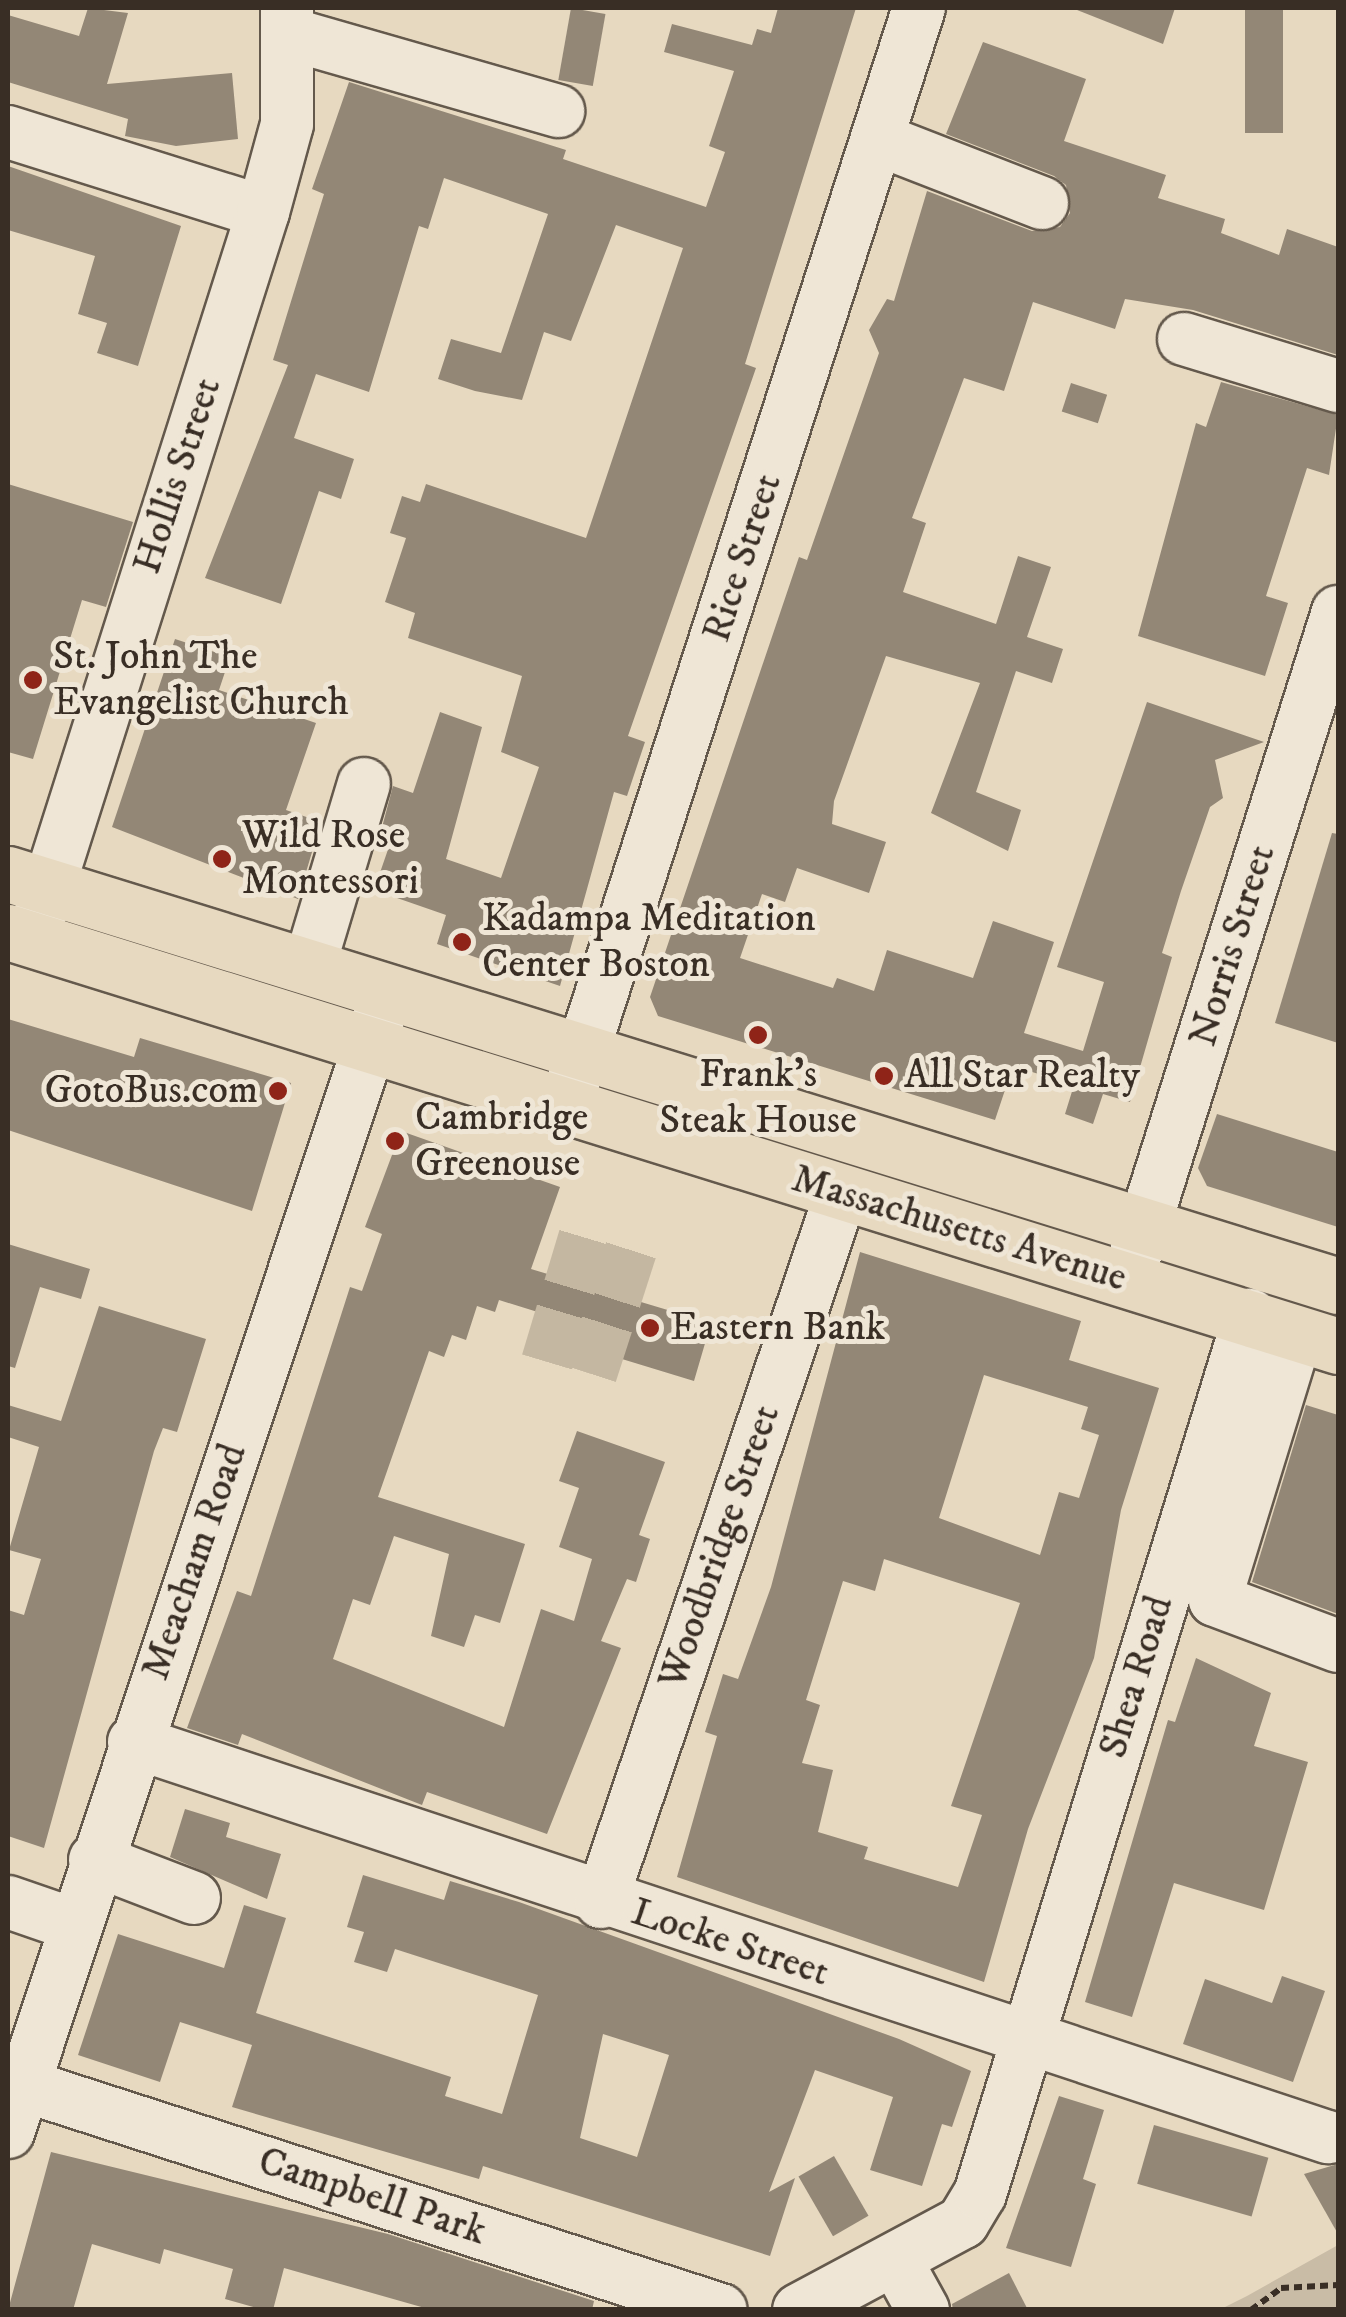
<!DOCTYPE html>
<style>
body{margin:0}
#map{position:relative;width:1346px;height:2317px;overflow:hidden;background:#e7d9c0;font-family:"IM FELL DW Pica",serif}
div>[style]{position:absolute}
.green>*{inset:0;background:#c9bca6}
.building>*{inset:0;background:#938776;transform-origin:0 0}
.minor-tunnel>*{height:52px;margin-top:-26px;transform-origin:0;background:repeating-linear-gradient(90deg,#c4b7a1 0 52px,transparent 0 78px)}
.path>*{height:6px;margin-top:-3px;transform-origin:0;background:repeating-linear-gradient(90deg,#392e25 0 8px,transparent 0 13px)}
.roads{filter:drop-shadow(2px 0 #64594c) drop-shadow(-2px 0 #64594c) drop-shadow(0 2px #64594c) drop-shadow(0 -2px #64594c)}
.minor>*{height:52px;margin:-26px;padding:0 26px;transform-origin:26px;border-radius:26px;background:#efe6d6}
.major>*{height:55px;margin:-27.5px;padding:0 27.5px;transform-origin:27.5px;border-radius:27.5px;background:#e7d9c0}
.dots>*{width:28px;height:28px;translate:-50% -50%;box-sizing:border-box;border:5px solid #efe6d6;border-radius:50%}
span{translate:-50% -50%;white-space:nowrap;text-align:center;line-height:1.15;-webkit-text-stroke:10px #efe6d6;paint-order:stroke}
.street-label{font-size:40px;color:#392e25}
.poi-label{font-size:40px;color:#392e25}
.left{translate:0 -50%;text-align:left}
.right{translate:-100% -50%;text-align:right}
.frame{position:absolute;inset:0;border:10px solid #392e25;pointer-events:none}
</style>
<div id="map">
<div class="green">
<div style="clip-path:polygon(1338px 2245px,1338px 2309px,1221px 2309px,1247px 2296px)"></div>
</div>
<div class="building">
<div style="clip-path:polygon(88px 8px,128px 13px,107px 84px,232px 73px,238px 139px,176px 146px,125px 136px,128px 119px,8px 82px,8px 15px,79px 36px)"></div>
<div style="left:571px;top:8px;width:35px;height:73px;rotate:10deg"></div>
<div style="clip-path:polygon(778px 8px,856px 8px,745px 364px,756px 368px,628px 736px,645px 742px,627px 796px,614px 792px,560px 986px,437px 944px,446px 915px,374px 890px,393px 835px,381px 831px,393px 786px,413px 793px,440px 712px,482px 727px,446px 859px,501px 878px,539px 767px,501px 752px,522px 676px,408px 638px,415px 613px,385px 602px,406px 538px,390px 533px,402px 496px,420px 502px,426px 484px,586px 538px,683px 248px,616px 225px,571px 341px,544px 332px,522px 400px,475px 391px,438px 379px,451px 339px,501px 353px,548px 214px,444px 178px,428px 229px,419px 226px,369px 392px,316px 374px,294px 438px,354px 459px,341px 499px,319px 491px,281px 604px,205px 578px,288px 365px,273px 360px,324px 194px,312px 189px,349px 82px,566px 150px,563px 159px,706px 207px,725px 152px,709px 146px,734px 71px,664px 52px,672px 24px,752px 45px,757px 29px,771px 33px)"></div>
<div style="clip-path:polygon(1072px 8px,1175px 8px,1163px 44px)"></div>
<div style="left:1245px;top:8px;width:38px;height:125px"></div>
<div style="clip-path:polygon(983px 42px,1086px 79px,1064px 141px,1166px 175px,1158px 198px,1225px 219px,1221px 233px,1279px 255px,1287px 229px,1338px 247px,1338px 355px,1193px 310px,1125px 299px,1115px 329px,1033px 302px,1004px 391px,964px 378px,912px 518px,926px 523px,903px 592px,996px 624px,1018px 556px,1051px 567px,1027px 637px,1063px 649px,1052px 683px,1016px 671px,976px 792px,1021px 810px,1008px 851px,931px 813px,980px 683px,886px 656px,834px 801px,832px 824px,886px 842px,869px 893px,797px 868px,785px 902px,762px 894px,740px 958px,833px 988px,837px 978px,874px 991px,887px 950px,973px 978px,993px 921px,1054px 942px,1024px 1033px,1083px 1051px,1104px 982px,1057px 967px,1147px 702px,1264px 742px,1215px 760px,1223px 798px,1210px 807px,1181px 891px,1162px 953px,1172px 957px,1130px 1102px,1103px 1094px,1093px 1124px,1065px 1114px,1074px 1085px,1013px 1066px,995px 1120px,658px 1016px,650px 997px,799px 557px,807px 560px,879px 353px,869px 330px,887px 299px,894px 301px,927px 191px,1032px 231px,1060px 227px,1070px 213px,1066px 185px,1054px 176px,946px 134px)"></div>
<div style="clip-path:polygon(8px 166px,181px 226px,138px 366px,97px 353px,107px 323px,78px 314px,95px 256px,8px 230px)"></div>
<div style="clip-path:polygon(1221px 382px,1338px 415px,1329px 475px,1307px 468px,1266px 596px,1288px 603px,1265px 676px,1138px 636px,1196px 423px,1206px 427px)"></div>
<div style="left:1071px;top:383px;width:38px;height:30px;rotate:18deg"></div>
<div style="clip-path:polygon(8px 484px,133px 522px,106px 607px,82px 600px,33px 759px,8px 752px)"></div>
<div style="clip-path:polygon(175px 639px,230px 657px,219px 690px,316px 723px,286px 810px,321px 822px,298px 899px,112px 827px)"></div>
<div style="clip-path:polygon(1332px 833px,1338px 834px,1338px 1043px,1275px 1023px)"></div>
<div style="clip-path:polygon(8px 1019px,134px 1057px,140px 1038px,291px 1083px,252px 1211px,8px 1130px)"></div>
<div style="clip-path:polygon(1217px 1114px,1338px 1152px,1338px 1227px,1207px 1186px,1198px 1168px)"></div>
<div style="clip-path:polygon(401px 1131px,560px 1187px,531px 1269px,711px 1323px,694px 1381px,599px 1352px,605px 1333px,499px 1300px,495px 1312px,477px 1306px,466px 1340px,452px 1335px,444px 1357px,429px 1351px,378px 1497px,525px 1544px,500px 1623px,475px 1615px,464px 1647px,431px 1636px,449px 1554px,394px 1536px,370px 1605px,353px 1599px,333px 1659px,504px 1727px,541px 1609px,574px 1621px,592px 1559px,559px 1547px,579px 1488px,559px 1481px,577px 1431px,665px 1462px,639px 1535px,650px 1539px,636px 1582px,627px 1579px,601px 1641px,621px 1648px,547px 1834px,427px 1792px,422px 1805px,242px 1734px,238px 1745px,187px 1728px,237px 1591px,251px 1596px,350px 1287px,362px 1291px,382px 1234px,365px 1227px)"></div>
<div style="clip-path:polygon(8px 1244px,90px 1269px,81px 1299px,40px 1287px,15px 1368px,8px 1366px)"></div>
<div style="clip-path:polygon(evenodd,860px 1252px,1081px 1321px,1069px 1360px,1159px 1388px,1121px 1510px,1094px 1658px,1028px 1829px,984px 1982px,677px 1877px,717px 1736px,705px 1732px,723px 1674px,738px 1679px,771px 1587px,860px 1252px,984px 1375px,1088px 1407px,1081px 1429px,1099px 1435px,1079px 1498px,1059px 1492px,1040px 1555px,939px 1518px,984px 1375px,860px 1252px,884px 1559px,1020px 1603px,951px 1806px,982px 1815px,958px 1887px,864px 1859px,868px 1847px,818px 1832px,833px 1770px,802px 1763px,820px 1705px,806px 1700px,843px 1581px,875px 1591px,884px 1559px)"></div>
<div style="clip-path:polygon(99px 1306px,206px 1339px,177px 1432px,163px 1428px,154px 1451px,44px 1848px,8px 1836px,8px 1610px,24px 1615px,41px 1559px,9px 1550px,39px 1447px,8px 1437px,8px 1405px,61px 1421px)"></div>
<div style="clip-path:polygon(1306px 1405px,1338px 1415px,1338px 1614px,1252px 1582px)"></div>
<div style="clip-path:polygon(1196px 1658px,1271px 1693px,1254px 1746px,1308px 1762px,1264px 1910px,1174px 1883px,1132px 2017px,1085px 2002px,1168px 1720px,1175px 1722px)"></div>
<div style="clip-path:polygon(185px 1809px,230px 1823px,226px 1837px,281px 1854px,267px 1899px,170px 1857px)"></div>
<div style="clip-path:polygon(evenodd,363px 1875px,444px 1900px,450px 1881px,519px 1902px,899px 2039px,971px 2071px,952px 2127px,942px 2124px,922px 2186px,870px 2170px,893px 2097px,815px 2070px,769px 2192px,795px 2178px,770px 2256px,483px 2166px,479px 2179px,232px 2107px,252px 2045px,180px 2022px,160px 2082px,78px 2055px,118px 1934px,224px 1968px,244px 1905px,286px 1918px,256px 2013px,451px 2077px,445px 2096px,502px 2114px,538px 1995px,395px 1949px,387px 1972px,354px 1962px,364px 1932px,347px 1927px,363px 1875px,603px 2034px,669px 2055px,637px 2157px,580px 2138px,603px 2034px)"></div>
<div style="clip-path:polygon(1282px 1976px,1325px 1991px,1293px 2082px,1183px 2044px,1205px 1979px,1272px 2003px)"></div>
<div style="clip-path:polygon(1059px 2096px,1104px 2110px,1083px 2179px,1096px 2184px,1071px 2267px,1006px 2248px)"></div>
<div style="left:1154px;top:2125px;width:119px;height:61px;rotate:16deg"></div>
<div style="clip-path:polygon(51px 2152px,388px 2234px,594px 2301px,592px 2310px,432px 2310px,284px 2268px,273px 2310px,264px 2310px,225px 2299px,233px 2269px,164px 2249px,160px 2264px,92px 2244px,73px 2310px,8px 2310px)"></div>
<div style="left:834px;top:2156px;width:69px;height:41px;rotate:60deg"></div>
<div style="clip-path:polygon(1338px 2164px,1338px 2234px,1304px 2174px)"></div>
<div style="clip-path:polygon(1009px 2273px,1028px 2310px,953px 2310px,952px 2304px)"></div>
</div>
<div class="minor-tunnel">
<div style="left:547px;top:1362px;width:136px;rotate:-73.3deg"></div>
<div style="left:591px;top:1374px;width:137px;rotate:-72.1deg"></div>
</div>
<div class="path">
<div style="left:1251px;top:2310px;width:37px;rotate:-36deg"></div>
<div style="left:1281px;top:2288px;width:57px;rotate:-3deg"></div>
</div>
<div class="roads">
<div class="minor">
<div style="left:293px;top:35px;width:276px;rotate:16deg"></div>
<div style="left:8px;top:132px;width:267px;rotate:17.4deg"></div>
<div style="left:877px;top:139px;width:177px;rotate:21.2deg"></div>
<div style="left:1184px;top:339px;width:161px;rotate:17deg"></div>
<div style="left:36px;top:927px;width:750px;rotate:-72.39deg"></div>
<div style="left:263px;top:212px;width:91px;rotate:-74.7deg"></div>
<div style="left:287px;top:124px;width:116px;rotate:-90deg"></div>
<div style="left:309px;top:967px;width:191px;rotate:-73.3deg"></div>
<div style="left:565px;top:1107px;width:1155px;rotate:-72.15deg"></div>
<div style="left:1131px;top:1268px;width:688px;rotate:-72.49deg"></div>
<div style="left:1297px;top:1333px;width:279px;rotate:107.1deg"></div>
<div style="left:1215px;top:1600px;width:131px;rotate:20.5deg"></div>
<div style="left:134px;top:1742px;width:1258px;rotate:18.31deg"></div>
<div style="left:95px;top:1860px;width:106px;rotate:21deg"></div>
<div style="left:8px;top:1902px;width:68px;rotate:19deg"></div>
<div style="left:601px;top:1902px;width:748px;rotate:-71.27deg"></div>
<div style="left:23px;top:2085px;width:733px;rotate:17.87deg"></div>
<div style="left:8px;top:2132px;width:1200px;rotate:-71.6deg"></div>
<div style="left:896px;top:2261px;width:56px;rotate:61.1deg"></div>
<div style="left:799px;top:2310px;width:186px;rotate:-28.2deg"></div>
<div style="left:963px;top:2222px;width:33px;rotate:-59deg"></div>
<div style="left:980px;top:2194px;width:920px;rotate:-72.92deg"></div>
</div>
<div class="major">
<div style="left:8px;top:874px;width:1392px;rotate:17.21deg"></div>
<div style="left:8px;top:932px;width:1393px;rotate:17.29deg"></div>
</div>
</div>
<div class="dots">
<div style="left:33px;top:680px;background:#8f2418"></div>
<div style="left:222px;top:859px;background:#8f2418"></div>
<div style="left:462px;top:942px;background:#8f2418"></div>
<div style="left:758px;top:1035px;background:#8f2418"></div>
<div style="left:884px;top:1076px;background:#8f2418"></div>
<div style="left:278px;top:1091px;background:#8f2418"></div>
<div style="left:395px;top:1141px;background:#8f2418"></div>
<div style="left:650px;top:1328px;background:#8f2418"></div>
</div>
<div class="street-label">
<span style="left:178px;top:476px;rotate:-72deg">Hollis Street</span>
<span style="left:743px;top:558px;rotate:-72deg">Rice Street</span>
<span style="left:1233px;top:946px;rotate:-73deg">Norris Street</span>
<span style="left:959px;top:1229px;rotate:17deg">Massachusetts Avenue</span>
<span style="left:720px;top:1547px;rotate:-71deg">Woodbridge Street</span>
<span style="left:195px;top:1562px;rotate:-71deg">Meacham Road</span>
<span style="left:1137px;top:1677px;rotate:-73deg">Shea Road</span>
<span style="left:730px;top:1943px;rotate:18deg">Locke Street</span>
<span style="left:372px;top:2197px;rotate:18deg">Campbell Park</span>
</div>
<div class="poi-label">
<span class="left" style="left:53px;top:680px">St. John The<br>Evangelist Church</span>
<span class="left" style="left:242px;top:859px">Wild Rose<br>Montessori</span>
<span class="left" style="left:482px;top:942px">Kadampa Meditation<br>Center Boston</span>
<span style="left:758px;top:1098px">Frank's<br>Steak House</span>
<span class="left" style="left:904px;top:1076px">All Star Realty</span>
<span class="right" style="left:258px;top:1091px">GotoBus.com</span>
<span class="left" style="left:415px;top:1141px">Cambridge<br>Greenouse</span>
<span class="left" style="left:670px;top:1328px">Eastern Bank</span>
</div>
<div class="frame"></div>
</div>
